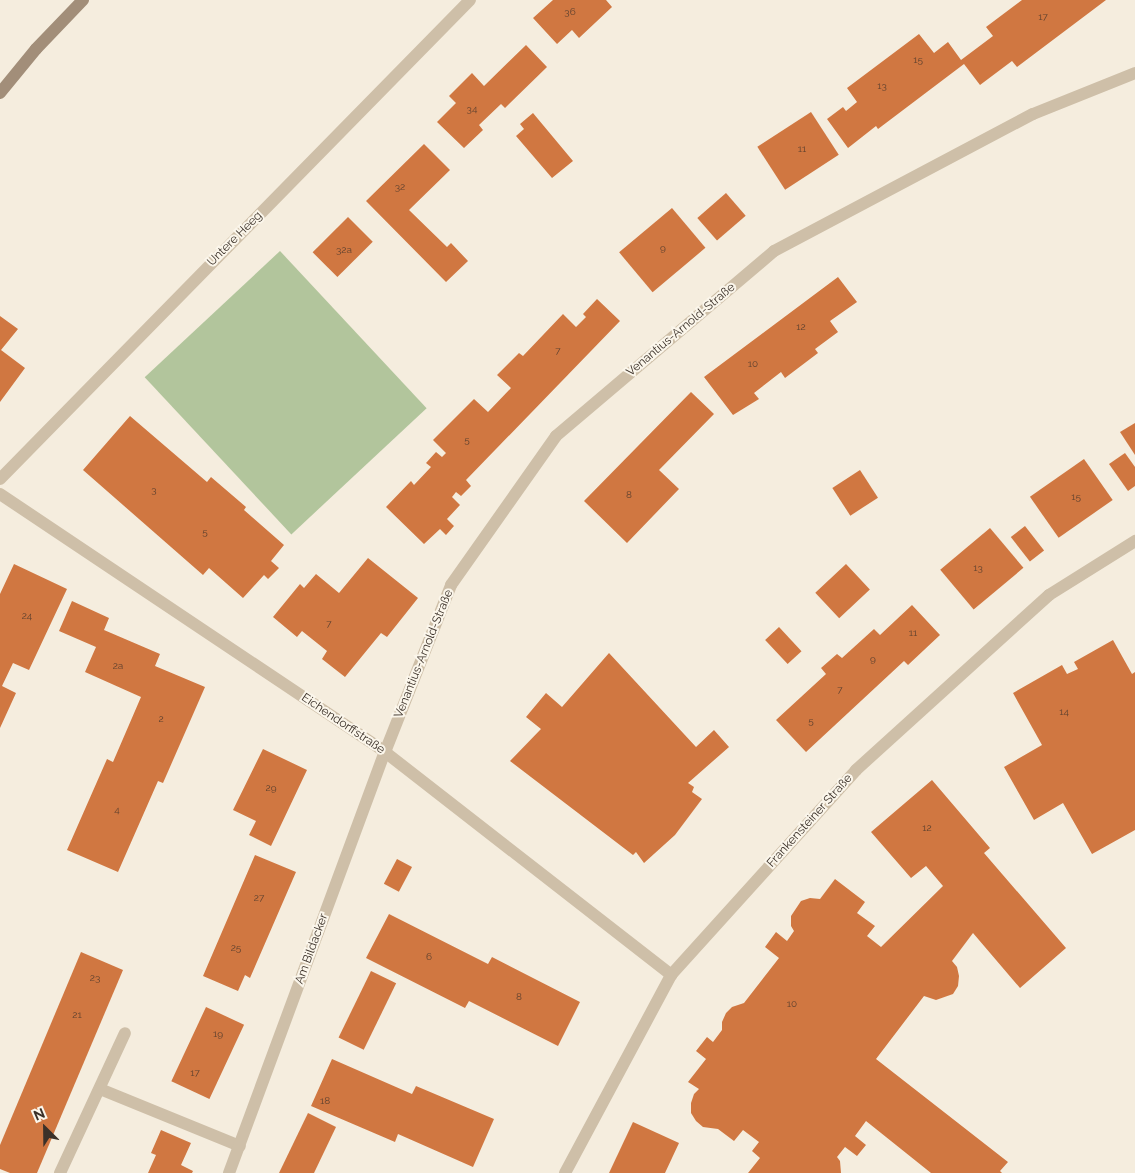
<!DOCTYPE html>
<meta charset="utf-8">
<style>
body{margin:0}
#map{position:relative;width:1135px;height:1173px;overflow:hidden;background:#f5edde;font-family:Raleway,sans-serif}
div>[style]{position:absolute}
.green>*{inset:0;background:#b2c59c;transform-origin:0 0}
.building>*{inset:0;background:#d07741;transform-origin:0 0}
.minor>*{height:12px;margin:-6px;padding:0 6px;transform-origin:6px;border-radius:6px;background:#cebfa8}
.secondary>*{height:12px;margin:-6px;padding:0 6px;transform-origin:6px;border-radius:6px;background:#a28e79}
span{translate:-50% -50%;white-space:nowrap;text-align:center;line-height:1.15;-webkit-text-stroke:4px #fbf6eb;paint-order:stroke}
.number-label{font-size:10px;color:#60422f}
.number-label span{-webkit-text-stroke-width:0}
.street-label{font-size:12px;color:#3b3129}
.north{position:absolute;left:20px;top:1103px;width:50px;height:50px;-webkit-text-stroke:4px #fbf6eb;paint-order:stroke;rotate:337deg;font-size:14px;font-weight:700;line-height:20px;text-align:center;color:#3b3129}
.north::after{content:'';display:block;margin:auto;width:18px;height:22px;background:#3b3129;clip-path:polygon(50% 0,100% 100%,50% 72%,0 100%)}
</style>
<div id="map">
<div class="green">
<div style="left:280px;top:251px;width:215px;height:185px;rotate:47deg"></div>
</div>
<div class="building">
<div style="clip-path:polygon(553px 0,606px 0,612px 7px,579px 38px,572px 30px,557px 44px,533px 18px)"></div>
<div style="clip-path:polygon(1022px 0,1106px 0,1017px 67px,1012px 61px,980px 85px,964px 64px,878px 129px,876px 126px,848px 148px,827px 119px,843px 107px,846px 111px,857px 102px,847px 88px,919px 34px,934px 53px,948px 42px,961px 60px,993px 36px,986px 27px)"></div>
<div style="clip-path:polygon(526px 45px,547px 67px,505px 108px,501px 104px,479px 125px,483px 130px,464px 148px,437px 122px,456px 103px,449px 96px,472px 73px,484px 86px)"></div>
<div style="left:811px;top:112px;width:51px;height:64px;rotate:57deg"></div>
<div style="clip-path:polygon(533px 113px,573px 161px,552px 178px,516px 136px,524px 129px,520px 124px)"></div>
<div style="clip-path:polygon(424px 144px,450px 170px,409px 210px,447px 247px,451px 243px,468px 261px,446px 282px,366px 201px)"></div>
<div style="left:726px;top:193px;width:30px;height:38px;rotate:49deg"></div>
<div style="left:672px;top:208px;width:52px;height:69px;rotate:50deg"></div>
<div style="left:348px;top:217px;width:35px;height:50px;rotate:45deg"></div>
<div style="clip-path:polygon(838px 277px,857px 302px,830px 321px,838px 332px,815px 349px,818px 353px,785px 378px,781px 372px,754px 393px,759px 399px,733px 415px,704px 377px)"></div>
<div style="clip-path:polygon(597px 299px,620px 321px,466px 480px,471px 486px,461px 496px,456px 492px,452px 497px,460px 505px,447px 519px,454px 526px,446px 535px,440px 529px,424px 544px,386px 507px,411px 481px,414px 485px,431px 467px,426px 463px,436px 452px,442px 457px,446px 453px,433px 440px,474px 399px,488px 412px,511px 388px,497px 375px,519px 353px,523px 356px,563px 314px,576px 327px,586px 317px,583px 314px)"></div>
<div style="clip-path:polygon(0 316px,18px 329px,1px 350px,25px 368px,0 402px)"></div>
<div style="clip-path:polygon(691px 392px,714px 414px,659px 470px,679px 489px,627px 543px,584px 501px)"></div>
<div style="clip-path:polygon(130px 416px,207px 482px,211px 477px,246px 507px,244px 510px,284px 545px,271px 561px,279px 568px,268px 579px,264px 575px,243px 598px,209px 568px,203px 575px,83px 470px)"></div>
<div style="clip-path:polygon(1135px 423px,1135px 455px,1120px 432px)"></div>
<div style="clip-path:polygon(1125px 453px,1135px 467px,1135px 486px,1128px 491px,1109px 464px)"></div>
<div style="left:1084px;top:459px;width:50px;height:66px;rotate:55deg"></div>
<div style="left:860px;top:470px;width:33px;height:33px;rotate:57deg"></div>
<div style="left:1025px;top:526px;width:31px;height:18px;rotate:52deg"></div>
<div style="left:990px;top:528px;width:52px;height:65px;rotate:50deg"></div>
<div style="clip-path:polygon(368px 558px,418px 598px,387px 637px,381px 633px,345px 677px,322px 659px,327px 651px,302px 631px,297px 637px,273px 617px,300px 584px,304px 588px,316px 574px,339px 593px)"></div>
<div style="clip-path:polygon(14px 564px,67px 589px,29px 670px,13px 663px,2px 686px,16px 693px,0 728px,0 594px)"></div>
<div style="left:846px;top:564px;width:35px;height:42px;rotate:47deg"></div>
<div style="clip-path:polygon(72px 601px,109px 618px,104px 630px,160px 654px,155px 666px,205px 687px,163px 783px,158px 781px,118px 872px,67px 850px,107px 759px,113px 762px,141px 697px,85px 672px,96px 647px,59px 631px)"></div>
<div style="clip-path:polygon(912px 605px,940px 635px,908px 665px,904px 661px,806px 752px,776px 720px,826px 674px,821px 668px,837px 654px,842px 658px,874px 629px,880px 635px)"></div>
<div style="left:779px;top:627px;width:33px;height:19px;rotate:47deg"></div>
<div style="clip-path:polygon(1113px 640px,1132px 674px,1135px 672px,1135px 830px,1092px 854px,1063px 803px,1034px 820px,1004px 767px,1042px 745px,1013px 693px,1062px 665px,1067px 674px,1078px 669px,1074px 662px)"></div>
<div style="clip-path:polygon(609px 653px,696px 747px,714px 730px,729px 747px,688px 783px,694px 787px,692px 792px,702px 799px,675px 835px,644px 863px,636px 852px,633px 855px,510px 761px,541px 729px,526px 717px,546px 693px,562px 707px)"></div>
<div style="clip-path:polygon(263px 749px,307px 770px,271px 846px,249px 835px,256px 821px,233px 810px)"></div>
<div style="clip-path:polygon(932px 780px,990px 848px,984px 853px,1066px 948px,1020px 988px,973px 933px,952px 961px,957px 967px,959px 976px,958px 986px,953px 994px,936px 1000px,924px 996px,876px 1059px,1008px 1162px,1000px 1171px,1002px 1173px,931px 1173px,866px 1121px,855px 1136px,866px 1145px,857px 1156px,845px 1147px,837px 1157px,840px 1161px,841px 1173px,748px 1173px,760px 1158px,752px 1151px,759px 1142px,743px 1130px,734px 1141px,718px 1129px,703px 1127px,696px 1121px,691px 1113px,691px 1103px,694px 1094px,699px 1089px,688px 1082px,706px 1059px,696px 1051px,707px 1037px,713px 1042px,722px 1030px,722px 1022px,726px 1013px,732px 1007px,744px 1003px,779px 958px,765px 947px,776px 932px,787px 941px,794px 931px,791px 926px,791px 916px,801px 901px,810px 898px,820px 899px,835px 879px,865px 902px,857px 913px,875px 926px,867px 936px,881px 947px,943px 886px,926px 866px,911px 878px,871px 832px)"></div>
<div style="clip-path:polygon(255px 855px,296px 872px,250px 978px,245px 975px,238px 991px,203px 976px)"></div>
<div style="left:397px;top:859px;width:17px;height:28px;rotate:28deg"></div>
<div style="clip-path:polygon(389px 914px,488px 964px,492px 957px,580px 1002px,558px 1046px,469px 1001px,465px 1008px,366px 958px)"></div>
<div style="clip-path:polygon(81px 952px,123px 970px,37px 1173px,10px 1173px,0 1169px,0 1145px)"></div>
<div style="left:371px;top:971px;width:28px;height:74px;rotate:26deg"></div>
<div style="left:206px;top:1007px;width:42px;height:82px;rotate:25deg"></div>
<div style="clip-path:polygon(332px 1059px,412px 1094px,416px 1086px,494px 1119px,473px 1167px,398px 1134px,395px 1142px,311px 1106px)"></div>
<div style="clip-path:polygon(308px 1113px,336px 1127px,314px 1173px,279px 1173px)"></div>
<div style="clip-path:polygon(633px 1122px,679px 1143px,665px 1173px,609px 1173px)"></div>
<div style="clip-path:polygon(161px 1130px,191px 1143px,181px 1165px,193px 1171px,192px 1173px,148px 1173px,156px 1155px,151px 1153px)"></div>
</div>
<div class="minor">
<div style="left:0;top:479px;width:671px;rotate:-45.54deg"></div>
<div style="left:0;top:494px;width:463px;rotate:33.8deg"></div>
<div style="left:385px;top:752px;width:363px;rotate:37.9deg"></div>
<div style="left:100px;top:1089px;width:151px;rotate:22.2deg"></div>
<div style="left:60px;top:1173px;width:154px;rotate:-65.1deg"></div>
<div style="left:229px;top:1173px;width:449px;rotate:-69.7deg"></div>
<div style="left:385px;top:752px;width:180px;rotate:-68.4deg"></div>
<div style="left:451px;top:585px;width:182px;rotate:-54.8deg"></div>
<div style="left:556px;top:436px;width:286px;rotate:-40.3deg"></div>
<div style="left:774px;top:251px;width:293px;rotate:-27.9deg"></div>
<div style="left:1033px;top:114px;width:110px;rotate:-21.9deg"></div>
<div style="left:565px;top:1173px;width:225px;rotate:-61.8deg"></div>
<div style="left:671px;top:975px;width:276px;rotate:-47.9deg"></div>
<div style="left:856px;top:770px;width:261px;rotate:-42.2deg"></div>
<div style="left:1049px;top:595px;width:102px;rotate:-32.1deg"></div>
</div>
<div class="secondary">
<div style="left:0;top:93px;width:57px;rotate:-50.7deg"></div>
<div style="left:36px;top:49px;width:68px;rotate:-46.2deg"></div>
</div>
<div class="number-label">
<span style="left:570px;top:12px">36</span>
<span style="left:1043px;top:17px">17</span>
<span style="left:918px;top:60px">15</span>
<span style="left:882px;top:86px">13</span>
<span style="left:472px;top:109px">34</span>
<span style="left:802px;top:149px">11</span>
<span style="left:400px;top:187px">32</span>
<span style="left:663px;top:248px">9</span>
<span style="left:344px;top:250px">32a</span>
<span style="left:801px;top:327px">12</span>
<span style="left:558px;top:351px">7</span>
<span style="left:753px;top:364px">10</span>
<span style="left:467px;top:440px">5</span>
<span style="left:154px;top:490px">3</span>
<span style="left:629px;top:495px">8</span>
<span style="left:1076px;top:497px">15</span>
<span style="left:205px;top:532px">5</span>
<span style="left:978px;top:568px">13</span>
<span style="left:27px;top:616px">24</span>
<span style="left:329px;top:624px">7</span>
<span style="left:913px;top:633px">11</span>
<span style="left:873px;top:659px">9</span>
<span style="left:118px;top:666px">2a</span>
<span style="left:840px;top:690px">7</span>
<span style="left:1064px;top:712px">14</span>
<span style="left:161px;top:719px">2</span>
<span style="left:811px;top:721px">5</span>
<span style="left:271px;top:788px">29</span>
<span style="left:117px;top:810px">4</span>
<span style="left:927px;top:828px">12</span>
<span style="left:259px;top:898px">27</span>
<span style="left:236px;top:948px">25</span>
<span style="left:429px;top:957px">6</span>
<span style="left:95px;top:978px">23</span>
<span style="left:519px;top:997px">8</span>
<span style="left:792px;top:1004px">10</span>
<span style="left:77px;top:1015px">21</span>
<span style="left:218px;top:1034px">19</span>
<span style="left:195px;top:1073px">17</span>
<span style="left:325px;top:1101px">18</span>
</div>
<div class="street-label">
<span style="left:235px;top:239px;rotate:-45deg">Untere Heeg</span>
<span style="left:681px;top:330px;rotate:-40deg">Venantius-Arnold-Straße</span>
<span style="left:424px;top:654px;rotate:-68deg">Venantius-Arnold-Straße</span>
<span style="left:343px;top:724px;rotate:34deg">Eichendorffstraße</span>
<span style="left:810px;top:821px;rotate:-48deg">Frankensteiner Straße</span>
<span style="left:312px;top:949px;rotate:-70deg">Am Bildacker</span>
</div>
<div class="north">N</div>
</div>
